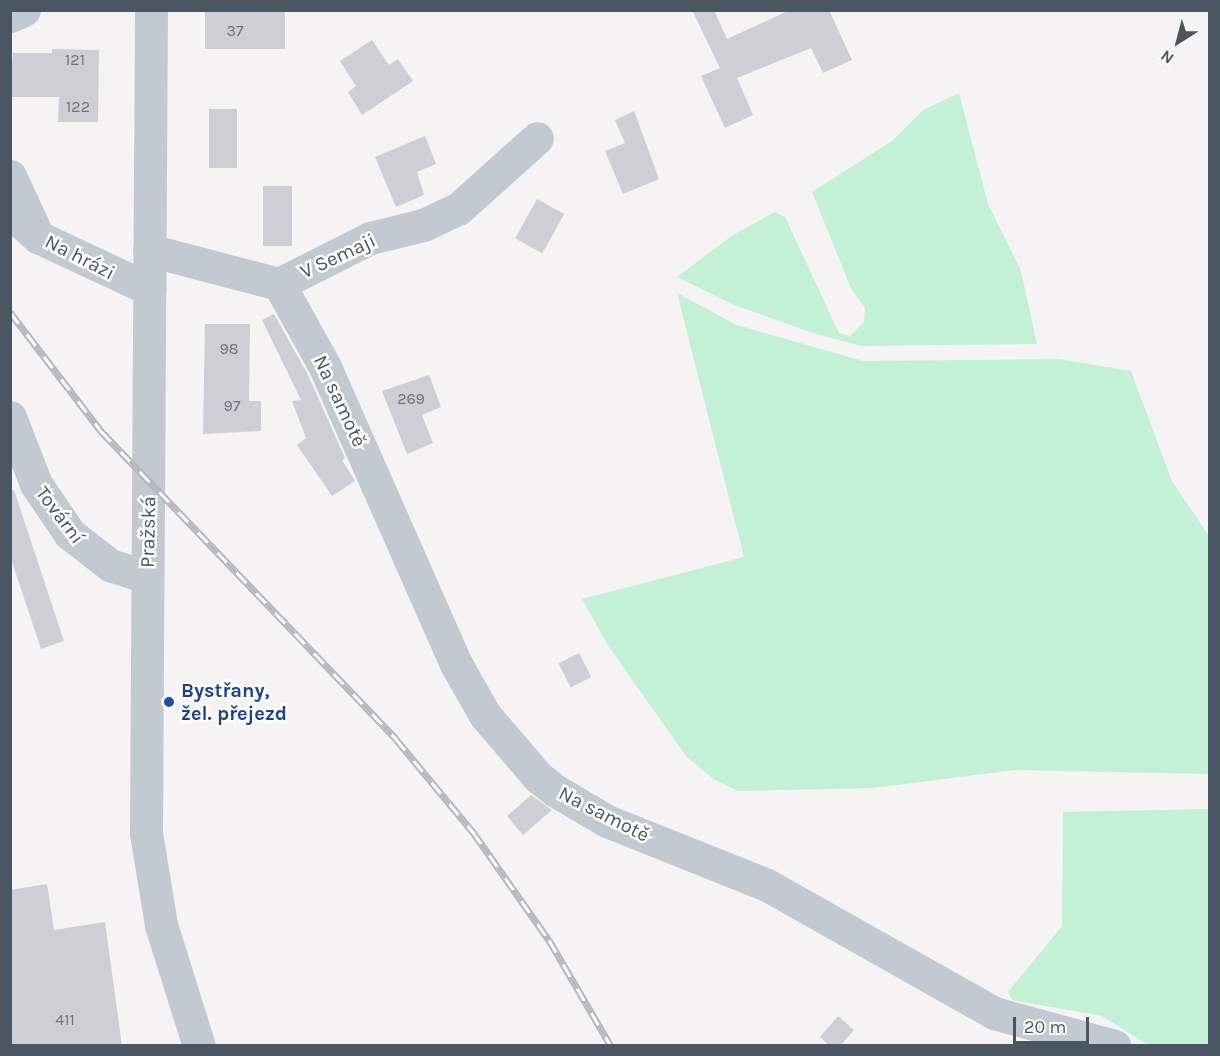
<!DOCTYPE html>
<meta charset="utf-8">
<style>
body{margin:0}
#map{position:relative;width:1220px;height:1056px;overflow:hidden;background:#f5f3f3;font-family:Karla,sans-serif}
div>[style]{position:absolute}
.green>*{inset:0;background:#c3f1d5}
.building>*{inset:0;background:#cdcfd5;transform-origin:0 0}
.minor>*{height:33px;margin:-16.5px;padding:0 16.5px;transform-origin:16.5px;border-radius:16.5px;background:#c1cad2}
.rail>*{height:7px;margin-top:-3.5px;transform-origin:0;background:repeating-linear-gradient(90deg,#fff 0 14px,#b5b8bd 0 28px);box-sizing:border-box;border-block:2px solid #b5b8bd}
.dots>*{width:16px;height:16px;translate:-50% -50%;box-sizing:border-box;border:3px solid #fff;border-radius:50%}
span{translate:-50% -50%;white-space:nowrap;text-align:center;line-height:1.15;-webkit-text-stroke:5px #fff;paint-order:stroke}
.number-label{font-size:16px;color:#6b747e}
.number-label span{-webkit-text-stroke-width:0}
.street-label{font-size:20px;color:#4a5661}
.transit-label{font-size:20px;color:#164399;font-weight:700}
.left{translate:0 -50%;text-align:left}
.frame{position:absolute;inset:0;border:12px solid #4a5661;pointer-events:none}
.north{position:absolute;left:1148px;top:12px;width:60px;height:60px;-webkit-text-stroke:4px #fff;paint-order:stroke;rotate:216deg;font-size:16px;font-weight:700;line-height:24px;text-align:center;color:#4a5661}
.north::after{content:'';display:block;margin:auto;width:21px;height:27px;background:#4a5661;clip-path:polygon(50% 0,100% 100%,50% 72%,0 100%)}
.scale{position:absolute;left:1013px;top:1017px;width:76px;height:27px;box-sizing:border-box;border:3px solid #4a5661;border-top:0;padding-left:8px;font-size:18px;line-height:21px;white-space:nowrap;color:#4a5661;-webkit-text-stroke:4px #fff;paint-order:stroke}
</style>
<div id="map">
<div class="green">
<div style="clip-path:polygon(959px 93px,988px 204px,1021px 271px,1037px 344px,861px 346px,816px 334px,734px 305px,677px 277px,733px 235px,775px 212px,785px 217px,839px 333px,850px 336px,864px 322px,865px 308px,851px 288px,812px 192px,892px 141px,923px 110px)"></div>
<div style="clip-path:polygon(677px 293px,737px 325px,863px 361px,1059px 359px,1131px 371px,1172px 481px,1209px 536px,1209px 774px,1015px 770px,873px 788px,738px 791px,713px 779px,686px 756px,609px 647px,582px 599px,744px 557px)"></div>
<div style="clip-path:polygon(1209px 809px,1209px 1045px,1148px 1045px,1102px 1016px,1012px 1000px,1008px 992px,1062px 926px,1063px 812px)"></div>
</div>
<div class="building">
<div style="left:205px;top:10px;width:80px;height:39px"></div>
<div style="clip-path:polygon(692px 10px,714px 10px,727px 39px,790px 10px,829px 10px,852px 60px,823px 73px,811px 48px,737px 78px,753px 115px,725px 128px,701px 76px,720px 68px)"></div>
<div style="clip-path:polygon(372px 40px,389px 65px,398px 59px,413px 81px,362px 115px,348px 92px,356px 86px,340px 61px)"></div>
<div style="clip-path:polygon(52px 49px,99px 50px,98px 122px,58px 122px,59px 97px,10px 97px,13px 53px,52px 53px)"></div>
<div style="left:209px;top:109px;width:28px;height:59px"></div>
<div style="clip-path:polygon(634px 111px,659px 179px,623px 194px,605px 151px,625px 143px,615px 120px)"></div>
<div style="clip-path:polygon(425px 136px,436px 164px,417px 172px,424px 195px,396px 207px,375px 157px)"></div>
<div style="left:263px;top:186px;width:29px;height:60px"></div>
<div style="left:537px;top:199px;width:31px;height:45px;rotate:29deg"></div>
<div style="clip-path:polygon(274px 314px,308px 375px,345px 458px,342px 460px,355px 481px,332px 496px,297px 445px,306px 438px,292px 401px,301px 400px,262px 320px)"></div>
<div style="clip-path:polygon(205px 324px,250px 324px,249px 401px,261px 401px,261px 431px,203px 434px)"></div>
<div style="clip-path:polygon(429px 375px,441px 407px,422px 415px,433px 443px,407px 454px,382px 391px)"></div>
<div style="clip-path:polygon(14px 490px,64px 641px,41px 649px,10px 556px,10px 491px)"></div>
<div style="left:579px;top:653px;width:27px;height:23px;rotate:63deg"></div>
<div style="clip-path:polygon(531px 795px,552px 810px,523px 835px,507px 816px)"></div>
<div style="clip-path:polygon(47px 884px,54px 930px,105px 922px,122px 1046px,10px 1046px,10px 890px)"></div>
<div style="clip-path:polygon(838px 1016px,854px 1030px,840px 1046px,830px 1046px,820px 1037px)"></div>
</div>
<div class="minor">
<div style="left:151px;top:10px;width:823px;rotate:90.35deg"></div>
<div style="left:146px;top:833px;width:93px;rotate:80.7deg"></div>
<div style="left:161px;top:925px;width:127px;rotate:72.6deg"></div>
<div style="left:10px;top:16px;width:15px;rotate:-23deg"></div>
<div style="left:10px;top:176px;width:60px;rotate:65.2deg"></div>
<div style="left:10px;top:212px;width:38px;rotate:42deg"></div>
<div style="left:38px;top:237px;width:123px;rotate:25.1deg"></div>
<div style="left:149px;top:250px;width:134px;rotate:14.7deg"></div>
<div style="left:279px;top:284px;width:102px;rotate:-26.8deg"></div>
<div style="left:370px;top:238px;width:55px;rotate:-13.8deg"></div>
<div style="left:423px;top:225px;width:38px;rotate:-25deg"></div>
<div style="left:458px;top:209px;width:106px;rotate:-41.9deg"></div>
<div style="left:279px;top:284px;width:95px;rotate:61deg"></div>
<div style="left:325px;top:367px;width:325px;rotate:66.2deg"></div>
<div style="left:456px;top:664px;width:59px;rotate:60.4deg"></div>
<div style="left:485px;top:715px;width:82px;rotate:49.5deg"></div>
<div style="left:538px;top:777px;width:23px;rotate:38deg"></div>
<div style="left:556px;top:791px;width:59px;rotate:30.5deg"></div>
<div style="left:607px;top:821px;width:172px;rotate:21.8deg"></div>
<div style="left:767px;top:885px;width:261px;rotate:29.4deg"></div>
<div style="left:994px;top:1013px;width:125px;rotate:15.3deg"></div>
<div style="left:10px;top:417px;width:72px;rotate:68.8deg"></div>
<div style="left:36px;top:484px;width:60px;rotate:55.8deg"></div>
<div style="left:70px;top:534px;width:51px;rotate:37.8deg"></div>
<div style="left:110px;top:565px;width:39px;rotate:18deg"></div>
</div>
<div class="rail">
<div style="left:10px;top:312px;width:150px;rotate:52.6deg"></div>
<div style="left:101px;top:431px;width:426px;rotate:46.2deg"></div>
<div style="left:396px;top:739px;width:121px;rotate:50.4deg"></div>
<div style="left:473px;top:832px;width:132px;rotate:54.9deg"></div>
<div style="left:549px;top:940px;width:123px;rotate:59.7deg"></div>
</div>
<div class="dots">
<div style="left:169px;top:702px;background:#1a4fb4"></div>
</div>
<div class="number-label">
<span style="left:235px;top:31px">37</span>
<span style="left:75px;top:60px">121</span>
<span style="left:78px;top:107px">122</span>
<span style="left:229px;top:349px">98</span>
<span style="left:411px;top:399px">269</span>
<span style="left:232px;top:406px">97</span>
<span style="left:65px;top:1020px">411</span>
</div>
<div class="street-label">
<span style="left:338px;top:256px;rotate:-25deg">V Semaji</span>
<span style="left:80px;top:257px;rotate:27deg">Na hrázi</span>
<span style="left:340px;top:401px;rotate:65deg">Na samotě</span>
<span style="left:60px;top:515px;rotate:53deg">Tovární</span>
<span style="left:148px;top:532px;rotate:-89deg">Pražská</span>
<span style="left:604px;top:814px;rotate:27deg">Na samotě</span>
</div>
<div class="transit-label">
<span class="left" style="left:181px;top:702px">Bystřany,<br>žel. přejezd</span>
</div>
<div class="frame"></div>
<div class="north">N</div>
<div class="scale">20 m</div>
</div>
